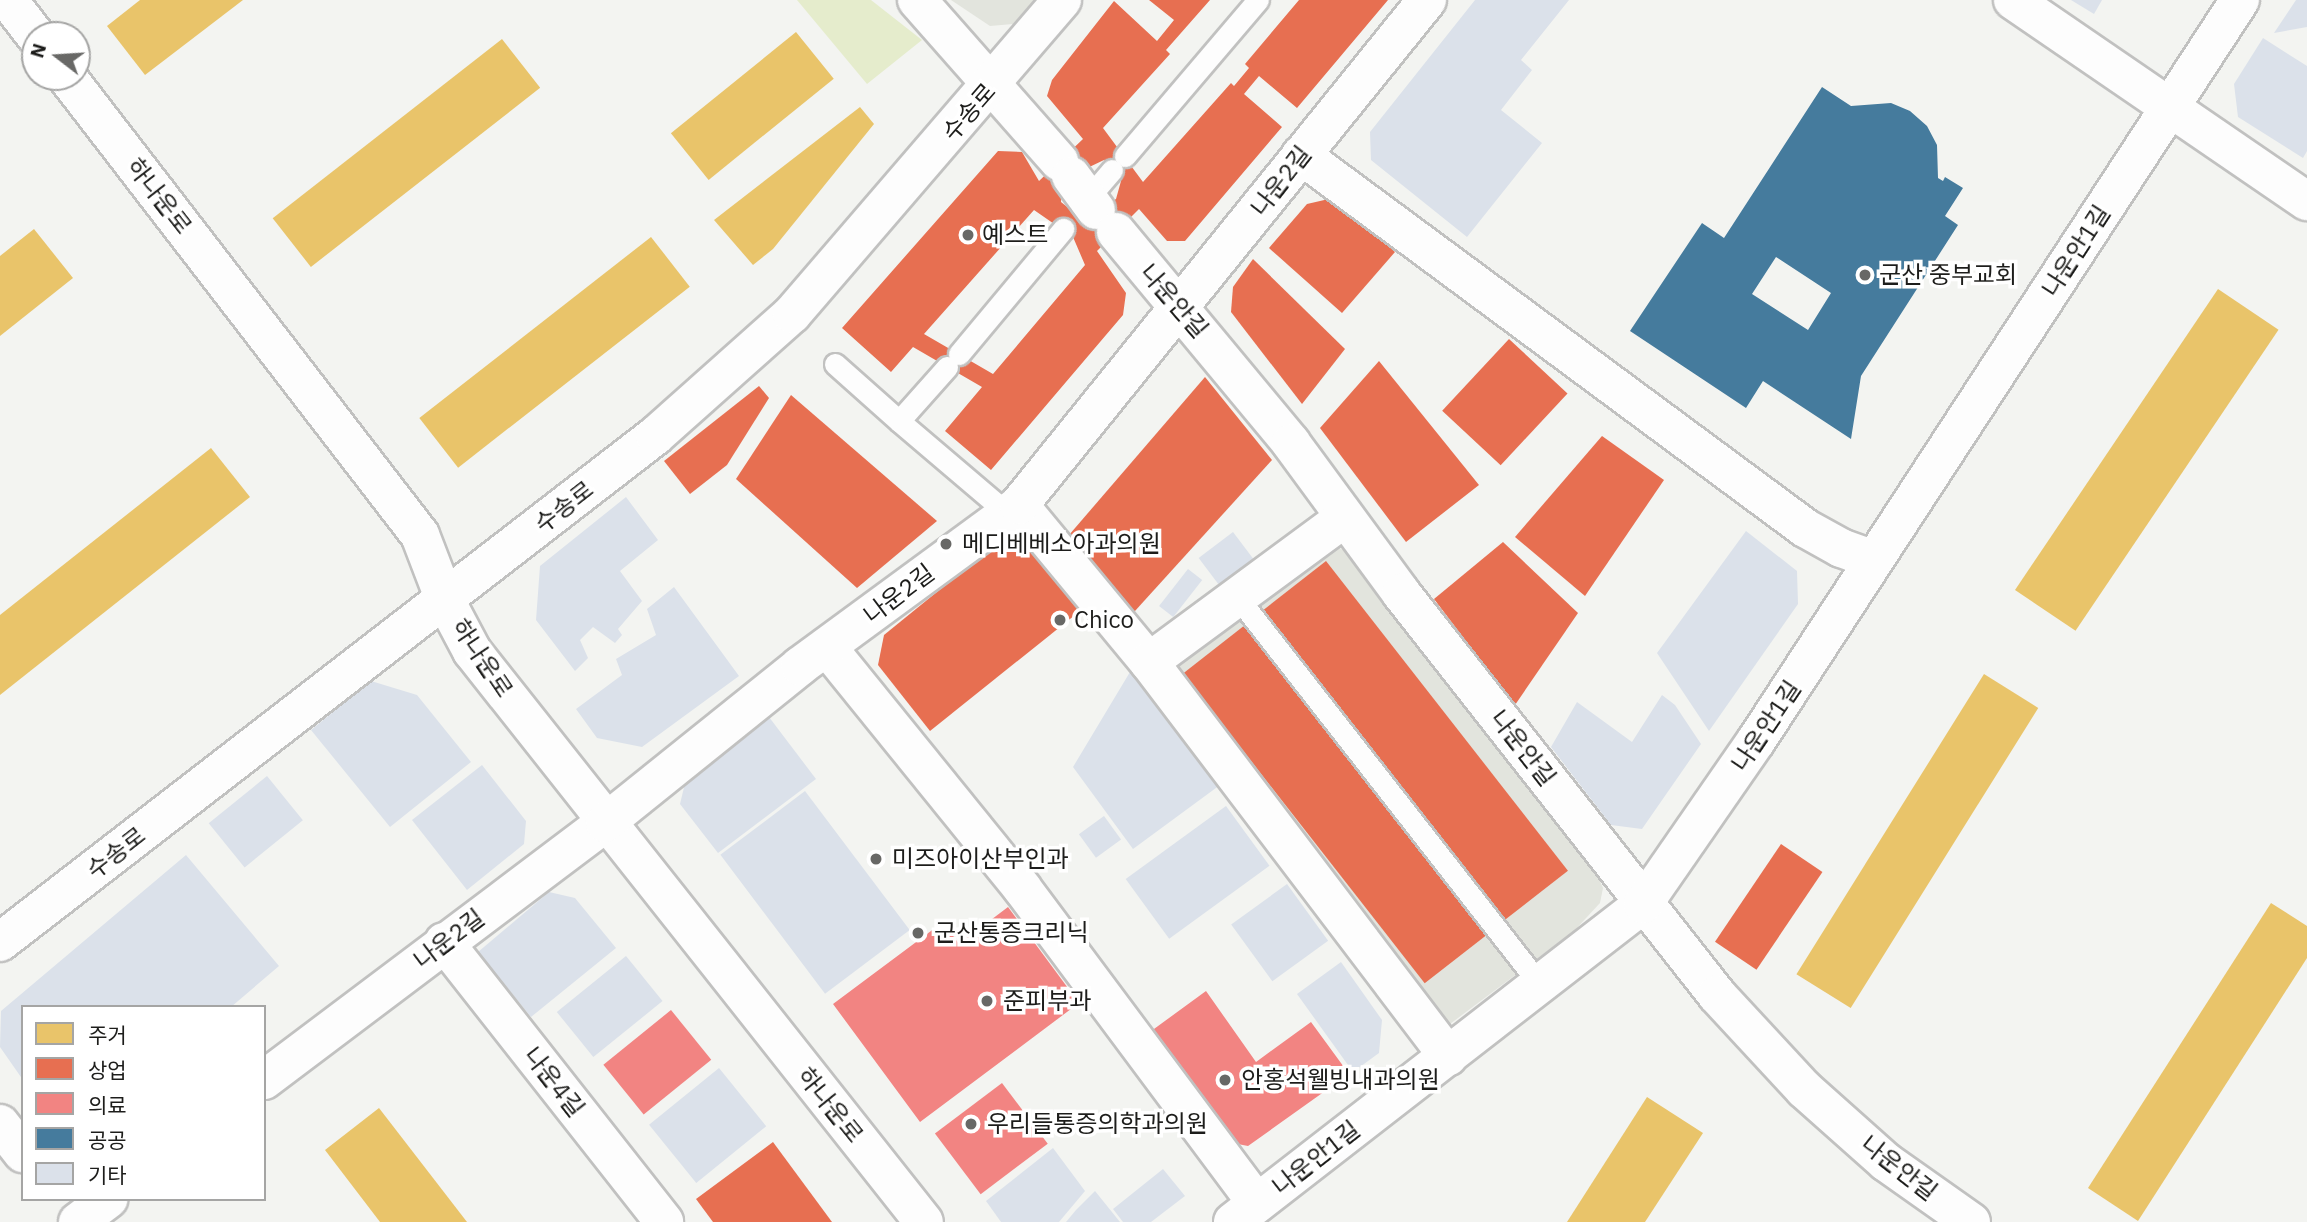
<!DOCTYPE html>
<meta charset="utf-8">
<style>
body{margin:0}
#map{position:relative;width:2307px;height:1222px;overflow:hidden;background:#f3f4f1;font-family:"IBM Plex Sans","Noto Sans KR",sans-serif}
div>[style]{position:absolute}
.built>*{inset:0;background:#e2e4dd}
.green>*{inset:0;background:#e5eccc}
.homes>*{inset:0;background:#e9c46a;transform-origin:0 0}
.shops>*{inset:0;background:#e76f51;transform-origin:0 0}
.health>*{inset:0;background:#f28482;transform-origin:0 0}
.public>*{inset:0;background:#457b9d}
.building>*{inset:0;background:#dbe1ea;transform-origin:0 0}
.roads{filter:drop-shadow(2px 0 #c1c1c0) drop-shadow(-2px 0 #c1c1c0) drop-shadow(0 2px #c1c1c0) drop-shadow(0 -2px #c1c1c0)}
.service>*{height:21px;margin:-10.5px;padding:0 10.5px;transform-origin:10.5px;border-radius:10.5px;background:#fdfdfd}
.minor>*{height:38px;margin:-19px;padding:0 19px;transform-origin:19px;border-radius:19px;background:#fdfdfd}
.tertiary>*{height:38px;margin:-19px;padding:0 19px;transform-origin:19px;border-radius:19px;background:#fdfdfd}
.dots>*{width:19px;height:19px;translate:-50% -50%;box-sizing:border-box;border:4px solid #fff;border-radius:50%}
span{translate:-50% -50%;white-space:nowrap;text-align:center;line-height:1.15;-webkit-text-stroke:7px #fff;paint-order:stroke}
.street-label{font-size:24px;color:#1d1d1b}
.poi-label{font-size:24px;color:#1d1d1b}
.left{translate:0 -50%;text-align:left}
.legend{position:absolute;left:21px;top:1005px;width:245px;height:196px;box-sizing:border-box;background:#fff;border:2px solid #a5a5a4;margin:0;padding:9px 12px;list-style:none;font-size:21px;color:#1d1d1b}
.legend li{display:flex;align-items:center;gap:14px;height:35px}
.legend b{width:35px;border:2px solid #a5a5a4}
.north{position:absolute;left:21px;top:21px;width:70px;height:70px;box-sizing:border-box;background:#fff;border:2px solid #a5a5a4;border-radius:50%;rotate:287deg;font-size:19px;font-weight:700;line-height:28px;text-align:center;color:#1d1d1b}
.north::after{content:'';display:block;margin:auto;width:24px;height:32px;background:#686866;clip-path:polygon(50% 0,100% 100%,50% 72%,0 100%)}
</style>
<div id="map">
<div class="built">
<div style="clip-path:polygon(951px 0,1034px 0,1013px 24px,990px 26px)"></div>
<div style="clip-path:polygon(1331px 543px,1348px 553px,1597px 874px,1603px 888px,1600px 903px,1574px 931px,1450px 1024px,1439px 1023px,1179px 689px,1174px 658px)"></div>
</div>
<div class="green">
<div style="clip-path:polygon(797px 0,871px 0,922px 40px,867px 84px)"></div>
</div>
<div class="homes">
<div style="clip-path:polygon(140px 0,243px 0,145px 75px,107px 26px)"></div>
<div style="left:796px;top:32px;width:60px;height:161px;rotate:51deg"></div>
<div style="left:502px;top:39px;width:62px;height:291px;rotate:52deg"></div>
<div style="clip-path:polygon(860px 107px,874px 124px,773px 249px,753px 265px,714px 220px)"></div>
<div style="clip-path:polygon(34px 229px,73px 278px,0 336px,0 256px)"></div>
<div style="left:651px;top:237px;width:63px;height:294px;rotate:52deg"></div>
<div style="left:2218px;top:289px;width:73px;height:363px;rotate:34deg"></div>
<div style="clip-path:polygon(211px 448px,250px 497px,0 695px,0 615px)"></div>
<div style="left:1984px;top:674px;width:64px;height:354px;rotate:32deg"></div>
<div style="clip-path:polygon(2271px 903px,2307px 926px,2307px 958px,2138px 1221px,2088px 1188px)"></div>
<div style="clip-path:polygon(1647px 1097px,1703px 1133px,1645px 1222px,1567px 1222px)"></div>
<div style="clip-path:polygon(379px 1108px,467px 1222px,380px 1222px,325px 1150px)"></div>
</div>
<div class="shops">
<div style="clip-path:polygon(evenodd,1149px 0,1210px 0,1166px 50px,1170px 54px,1103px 128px,1143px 182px,1231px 83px,1234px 86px,1249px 68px,1245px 64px,1299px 0,1388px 0,1297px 108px,1259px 76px,1244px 94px,1282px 127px,1185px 241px,1167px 241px,1139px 209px,1097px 251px,1126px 293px,1123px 315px,991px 470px,945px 431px,982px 387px,913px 347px,891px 372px,842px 328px,998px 151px,1022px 152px,1039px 181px,1083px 139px,1047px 96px,1052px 80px,1114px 1px,1157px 41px,1174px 20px,1149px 0,1104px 160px,1121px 181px,1116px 199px,1081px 218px,1061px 202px,1062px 180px,1104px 160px,1149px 0,1034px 210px,1073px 237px,1085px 265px,993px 374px,924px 334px,1034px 210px)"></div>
<div style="clip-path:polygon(1333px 198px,1395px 252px,1342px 313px,1269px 248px,1307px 204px)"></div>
<div style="clip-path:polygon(1253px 259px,1345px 349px,1302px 404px,1231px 312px,1233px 287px)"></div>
<div style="left:1509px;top:339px;width:80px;height:98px;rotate:43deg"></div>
<div style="clip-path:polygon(1379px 361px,1479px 485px,1406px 542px,1320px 428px)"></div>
<div style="clip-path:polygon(1205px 377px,1272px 460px,1125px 622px,1063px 542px)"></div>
<div style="clip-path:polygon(759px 386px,769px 398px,727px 465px,690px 494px,664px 461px)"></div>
<div style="clip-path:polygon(791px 395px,937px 521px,857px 588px,736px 479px)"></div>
<div style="clip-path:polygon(1602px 436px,1664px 480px,1585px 596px,1515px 537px)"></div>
<div style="clip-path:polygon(1002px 539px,1035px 544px,1085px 607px,930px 731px,878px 665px,884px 635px)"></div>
<div style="clip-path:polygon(1503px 542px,1578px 613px,1515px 705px,1434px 599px)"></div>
<div style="left:1326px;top:561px;width:393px;height:79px;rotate:52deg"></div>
<div style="left:1245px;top:625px;width:393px;height:79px;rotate:52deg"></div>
<div style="left:1781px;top:844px;width:50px;height:118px;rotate:34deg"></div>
<div style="clip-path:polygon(773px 1142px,832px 1222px,713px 1222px,696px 1199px)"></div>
</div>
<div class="health">
<div style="clip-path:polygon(1008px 907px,1079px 1003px,920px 1122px,833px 1004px,943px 922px,959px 944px)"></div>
<div style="clip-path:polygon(1206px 991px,1256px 1062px,1311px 1022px,1349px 1074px,1248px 1146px,1217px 1140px,1143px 1037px)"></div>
<div style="left:671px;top:1010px;width:64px;height:87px;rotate:51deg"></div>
<div style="left:1002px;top:1083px;width:76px;height:84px;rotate:53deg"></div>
</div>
<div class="public">
<div style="clip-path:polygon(evenodd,1822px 87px,1851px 106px,1891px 103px,1910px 111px,1927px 126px,1937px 145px,1938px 178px,1943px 181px,1945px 177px,1963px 188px,1945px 216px,1958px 225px,1861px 376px,1851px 439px,1763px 381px,1746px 408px,1630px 331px,1702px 223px,1724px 238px,1822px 87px,1776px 257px,1831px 293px,1808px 330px,1752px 294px,1776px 257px)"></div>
</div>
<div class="building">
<div style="clip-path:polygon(1475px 0,1569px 0,1521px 60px,1532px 70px,1501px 110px,1542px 143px,1467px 237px,1371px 160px,1370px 132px)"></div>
<div style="clip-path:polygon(2071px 0,2102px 0,2094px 14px)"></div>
<div style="clip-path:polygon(2296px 0,2307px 0,2307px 27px,2274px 33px)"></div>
<div style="clip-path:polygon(2263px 38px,2307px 66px,2307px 151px,2303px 158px,2238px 117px,2234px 84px)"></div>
<div style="clip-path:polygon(626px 497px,658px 540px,620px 571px,642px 601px,618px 629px,622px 635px,615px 643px,593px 627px,580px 640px,588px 658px,575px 671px,536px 620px,540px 566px)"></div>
<div style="clip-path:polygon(1746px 531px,1797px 571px,1798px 604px,1709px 731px,1657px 653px)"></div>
<div style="left:1233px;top:532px;width:38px;height:43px;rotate:53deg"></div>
<div style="left:1188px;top:569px;width:18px;height:47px;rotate:38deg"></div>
<div style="clip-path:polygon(674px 587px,739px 676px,642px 747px,597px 738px,576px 709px,622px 675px,616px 659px,656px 635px,647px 609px)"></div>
<div style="clip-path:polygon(1133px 667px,1220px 785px,1133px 849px,1073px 767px)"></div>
<div style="clip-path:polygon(371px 681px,417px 695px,471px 762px,390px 827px,311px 730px)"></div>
<div style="clip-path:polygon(1662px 695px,1675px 705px,1701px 744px,1642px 829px,1611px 825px,1551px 747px,1577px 702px,1632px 742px)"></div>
<div style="clip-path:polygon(769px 717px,816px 779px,718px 853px,680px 804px,686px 779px)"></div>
<div style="clip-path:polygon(482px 765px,526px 821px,524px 844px,467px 890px,412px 820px)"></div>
<div style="left:267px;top:776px;width:57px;height:75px;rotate:51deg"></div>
<div style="left:805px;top:791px;width:174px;height:106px;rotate:53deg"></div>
<div style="left:1226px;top:806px;width:74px;height:124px;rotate:54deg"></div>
<div style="left:1104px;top:816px;width:29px;height:31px;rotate:54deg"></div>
<div style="clip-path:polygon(186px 855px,279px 966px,231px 1007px,23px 1007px,23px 1080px,0 1047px,1px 1011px)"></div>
<div style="left:1287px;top:884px;width:70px;height:69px;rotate:54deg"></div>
<div style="clip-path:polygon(549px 892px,575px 898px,616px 948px,531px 1017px,478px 952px)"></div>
<div style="left:626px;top:956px;width:58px;height:89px;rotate:51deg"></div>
<div style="clip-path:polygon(1341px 962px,1382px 1020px,1379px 1053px,1353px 1072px,1297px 994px)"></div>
<div style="left:719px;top:1068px;width:75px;height:90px;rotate:51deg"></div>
<div style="clip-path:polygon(1053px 1148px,1085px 1191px,1059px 1222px,1001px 1222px,986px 1201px)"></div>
<div style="clip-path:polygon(1163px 1169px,1185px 1196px,1151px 1222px,1123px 1222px,1113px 1209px)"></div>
<div style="clip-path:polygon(1095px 1191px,1120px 1222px,1066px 1222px,1076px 1210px)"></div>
</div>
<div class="roads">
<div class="service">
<div style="left:1125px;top:156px;width:205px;rotate:-49.6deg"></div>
<div style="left:1082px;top:205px;width:46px;rotate:-49.4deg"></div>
<div style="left:959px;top:354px;width:163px;rotate:-50.2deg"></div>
<div style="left:835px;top:364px;width:86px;rotate:41.7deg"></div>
<div style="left:947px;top:367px;width:72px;rotate:131.6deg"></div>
<div style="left:899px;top:421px;width:142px;rotate:40.4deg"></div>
<div style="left:1238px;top:598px;width:492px;rotate:52deg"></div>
</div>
<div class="minor">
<div style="left:8px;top:0;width:44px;rotate:52.4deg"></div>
<div style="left:917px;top:0;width:215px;rotate:48.6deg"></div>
<div style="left:2013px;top:0;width:356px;rotate:34.4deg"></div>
<div style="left:67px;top:77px;width:578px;rotate:52.38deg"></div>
<div style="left:420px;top:535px;width:70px;rotate:69deg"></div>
<div style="left:445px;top:600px;width:58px;rotate:62.1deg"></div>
<div style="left:472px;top:651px;width:728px;rotate:51.64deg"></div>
<div style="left:1301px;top:155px;width:627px;rotate:36.5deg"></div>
<div style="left:1805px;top:528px;width:41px;rotate:29.1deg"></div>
<div style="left:1841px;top:548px;width:35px;rotate:20deg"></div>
<div style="left:1071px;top:176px;width:42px;rotate:53.7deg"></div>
<div style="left:1116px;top:232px;width:274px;rotate:50.3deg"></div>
<div style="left:1291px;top:443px;width:186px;rotate:53.7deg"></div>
<div style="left:1401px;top:593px;width:511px;rotate:51.83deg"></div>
<div style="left:1717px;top:995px;width:128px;rotate:47.2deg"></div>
<div style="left:1804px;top:1089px;width:110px;rotate:41.7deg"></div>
<div style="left:1886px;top:1162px;width:104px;rotate:35.2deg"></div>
<div style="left:1019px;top:505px;width:204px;rotate:50.4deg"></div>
<div style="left:1149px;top:662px;width:495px;rotate:52.8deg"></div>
<div style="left:827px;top:647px;width:310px;rotate:51deg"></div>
<div style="left:1022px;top:888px;width:393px;rotate:53.3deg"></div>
<div style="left:1149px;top:662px;width:242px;rotate:-36.4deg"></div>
<div style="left:444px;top:942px;width:356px;rotate:51.8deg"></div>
<div style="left:264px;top:1080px;width:427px;rotate:-37deg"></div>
<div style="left:605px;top:823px;width:250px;rotate:-38.8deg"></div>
<div style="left:800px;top:666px;width:272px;rotate:-36.3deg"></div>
<div style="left:1019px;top:505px;width:649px;rotate:-51.06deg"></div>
<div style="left:0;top:1124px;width:37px;rotate:52deg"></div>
<div style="left:78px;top:1222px;width:38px;rotate:-37deg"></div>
<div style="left:1233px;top:1222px;width:519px;rotate:-37.8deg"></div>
<div style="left:1643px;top:904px;width:198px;rotate:-55.3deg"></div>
<div style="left:1756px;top:741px;width:885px;rotate:-56.85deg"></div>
</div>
<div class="tertiary">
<div style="left:0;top:942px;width:828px;rotate:-37.69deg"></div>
<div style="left:655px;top:436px;width:183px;rotate:-41.7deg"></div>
<div style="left:792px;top:314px;width:414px;rotate:-49.3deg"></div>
</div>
</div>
<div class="dots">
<div style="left:968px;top:235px;background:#686866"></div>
<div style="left:1865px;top:275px;background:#686866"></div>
<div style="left:946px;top:544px;background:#686866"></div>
<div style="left:1060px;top:620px;background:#686866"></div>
<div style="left:876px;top:859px;background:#686866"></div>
<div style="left:918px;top:933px;background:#686866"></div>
<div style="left:987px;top:1001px;background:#686866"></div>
<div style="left:1225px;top:1080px;background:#686866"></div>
<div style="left:971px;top:1124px;background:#686866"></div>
</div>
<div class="street-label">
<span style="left:969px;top:112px;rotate:-49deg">수송로</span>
<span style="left:1281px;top:181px;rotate:-52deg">나운2길</span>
<span style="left:159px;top:196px;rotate:52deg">하나운로</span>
<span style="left:2076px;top:251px;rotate:-57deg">나운안1길</span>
<span style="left:1174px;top:301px;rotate:49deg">나운안길</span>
<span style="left:564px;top:507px;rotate:-38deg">수송로</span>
<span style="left:899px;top:594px;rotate:-37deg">나운2길</span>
<span style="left:482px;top:658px;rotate:56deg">하나운로</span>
<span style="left:1766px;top:726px;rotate:-56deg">나운안1길</span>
<span style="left:1523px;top:748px;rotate:52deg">나운안길</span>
<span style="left:116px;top:853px;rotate:-38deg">수송로</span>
<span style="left:449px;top:939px;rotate:-37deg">나운2길</span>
<span style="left:554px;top:1082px;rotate:52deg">나운4길</span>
<span style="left:830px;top:1105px;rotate:51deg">하나운로</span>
<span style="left:1316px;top:1158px;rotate:-38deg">나운안1길</span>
<span style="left:1899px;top:1168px;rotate:38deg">나운안길</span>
</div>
<div class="poi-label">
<span class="left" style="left:982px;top:235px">예스트</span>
<span class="left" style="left:1879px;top:275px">군산 중부교회</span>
<span class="left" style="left:962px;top:544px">메디베베소아과의원</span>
<span class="left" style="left:1074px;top:620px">Chico</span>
<span class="left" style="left:892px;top:859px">미즈아이산부인과</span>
<span class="left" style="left:934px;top:933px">군산통증크리닉</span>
<span class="left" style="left:1003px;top:1001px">준피부과</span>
<span class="left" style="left:1241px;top:1080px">안홍석웰빙내과의원</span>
<span class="left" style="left:987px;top:1124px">우리들통증의학과의원</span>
</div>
<ul class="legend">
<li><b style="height:19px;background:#e9c46a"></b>주거</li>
<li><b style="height:19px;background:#e76f51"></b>상업</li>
<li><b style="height:19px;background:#f28482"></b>의료</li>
<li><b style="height:19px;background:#457b9d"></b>공공</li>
<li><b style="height:19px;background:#dbe1ea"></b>기타</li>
</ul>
<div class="north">N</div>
</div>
